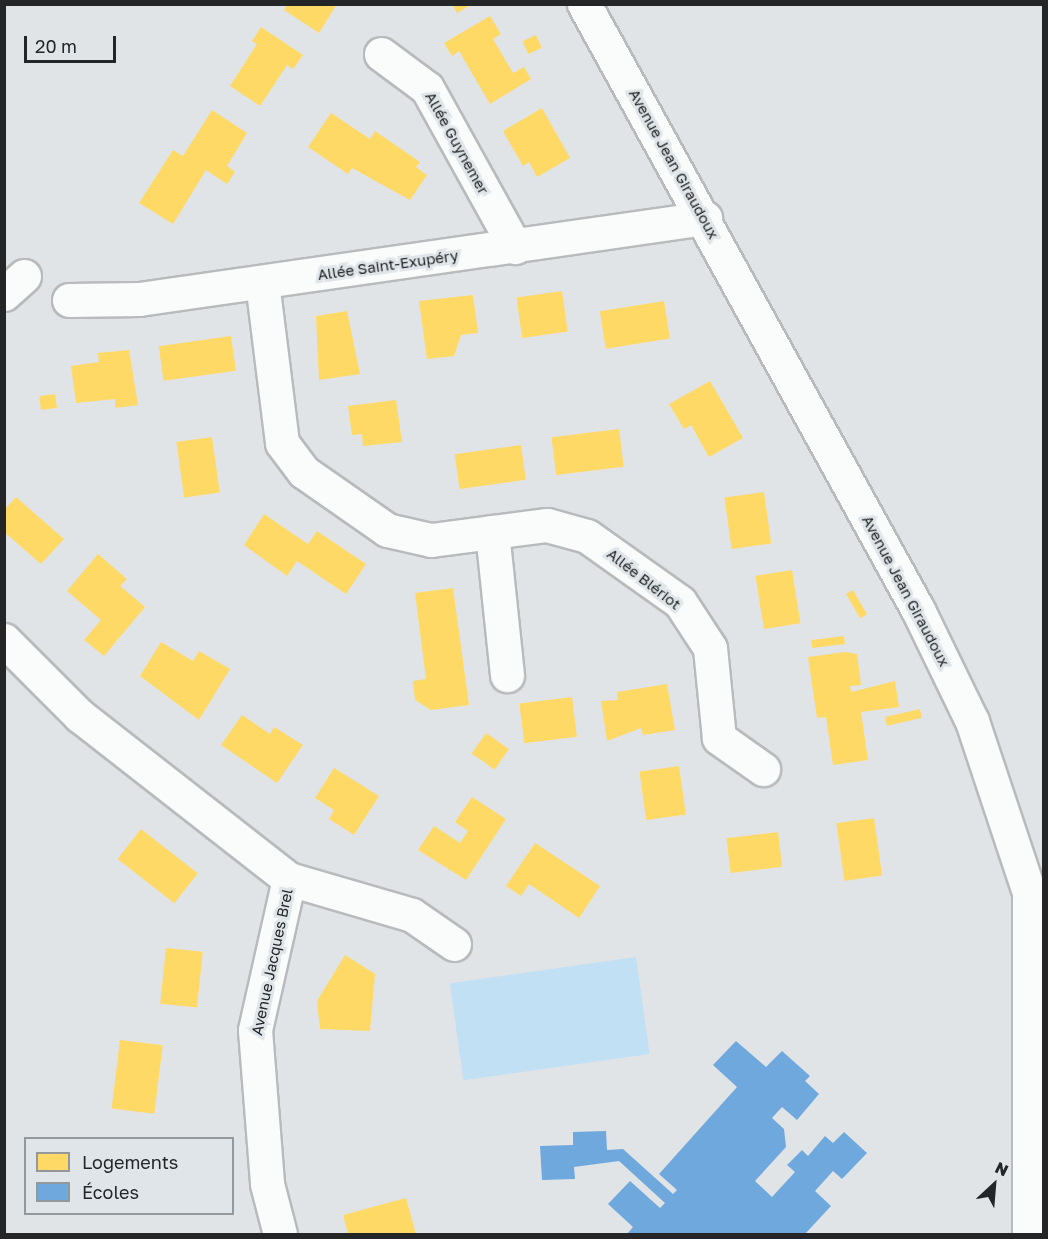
<!DOCTYPE html>
<meta charset="utf-8">
<style>
body{margin:0}
#map{position:relative;width:1048px;height:1239px;overflow:hidden;background:#e1e4e7;font-family:"Golos Text",sans-serif}
div>[style]{position:absolute}
.green>*{inset:0;background:#c1e0f3;transform-origin:0 0}
.homes>*{inset:0;background:#ffd966;transform-origin:0 0}
.schools>*{inset:0;background:#6fa8dc}
.roads{filter:drop-shadow(2px 0 #b8babc) drop-shadow(-2px 0 #b8babc) drop-shadow(0 2px #b8babc) drop-shadow(0 -2px #b8babc)}
.minor>*{height:33px;margin:-16.5px;padding:0 16.5px;transform-origin:16.5px;border-radius:16.5px;background:#fafbfb}
span{translate:-50% -50%;white-space:nowrap;text-align:center;line-height:1.15;-webkit-text-stroke:6px #dfe5e9;paint-order:stroke}
.street-label{font-size:15px;color:#232526}
.frame{position:absolute;inset:0;border:6px solid #232526;pointer-events:none}
.legend{position:absolute;left:24px;top:1137px;width:210px;height:78px;box-sizing:border-box;background:#dfe5e9;border:2px solid #94989b;margin:0;padding:8px 10px;list-style:none;font-size:18px;color:#232526}
.legend li{display:flex;align-items:center;gap:12px;height:30px}
.legend b{width:30px;border:2px solid #94989b}
.north{position:absolute;left:964px;top:1155px;width:60px;height:60px;-webkit-text-stroke:4px #dfe5e9;paint-order:stroke;rotate:26deg;font-size:16px;font-weight:700;line-height:24px;text-align:center;color:#232526}
.north::after{content:'';display:block;margin:auto;width:21px;height:27px;background:#232526;clip-path:polygon(50% 0,100% 100%,50% 72%,0 100%)}
.scale{position:absolute;left:24px;top:36px;width:92px;height:27px;box-sizing:border-box;border:3px solid #232526;border-top:0;padding-left:8px;font-size:18px;line-height:21px;white-space:nowrap;color:#232526;-webkit-text-stroke:4px #dfe5e9;paint-order:stroke}
</style>
<div id="map">
<div class="green">
<div style="left:636px;top:957px;width:98px;height:188px;rotate:82deg"></div>
</div>
<div class="homes">
<div style="clip-path:polygon(287px 4px,337px 4px,319px 33px,284px 10px)"></div>
<div style="clip-path:polygon(452px 4px,472px 4px,457px 13px)"></div>
<div style="clip-path:polygon(490px 16px,501px 34px,493px 39px,513px 73px,524px 67px,531px 79px,490px 104px,459px 51px,452px 56px,444px 43px)"></div>
<div style="clip-path:polygon(261px 27px,303px 55px,293px 69px,287px 65px,260px 106px,230px 86px,257px 44px,252px 41px)"></div>
<div style="left:536px;top:35px;width:14px;height:15px;rotate:65deg"></div>
<div style="clip-path:polygon(542px 108px,570px 158px,537px 177px,529px 162px,523px 166px,503px 131px)"></div>
<div style="clip-path:polygon(212px 110px,247px 133px,227px 166px,235px 172px,227px 184px,206px 170px,173px 224px,139px 203px,173px 150px,183px 156px)"></div>
<div style="clip-path:polygon(331px 113px,370px 139px,375px 131px,420px 162px,416px 167px,427px 175px,410px 200px,352px 168px,348px 174px,308px 147px)"></div>
<div style="left:562px;top:291px;width:41px;height:46px;rotate:82deg"></div>
<div style="clip-path:polygon(473px 295px,478px 333px,461px 335px,454px 356px,427px 359px,419px 301px)"></div>
<div style="left:664px;top:301px;width:38px;height:65px;rotate:81deg"></div>
<div style="clip-path:polygon(347px 311px,360px 374px,319px 380px,316px 316px)"></div>
<div style="left:231px;top:336px;width:35px;height:73px;rotate:82deg"></div>
<div style="clip-path:polygon(129px 350px,138px 405px,115px 408px,115px 399px,76px 403px,71px 366px,99px 362px,98px 353px)"></div>
<div style="clip-path:polygon(710px 381px,743px 438px,709px 457px,691px 425px,684px 429px,669px 404px)"></div>
<div style="left:55px;top:394px;width:14px;height:16px;rotate:82deg"></div>
<div style="clip-path:polygon(396px 400px,402px 442px,363px 446px,362px 434px,352px 435px,348px 406px)"></div>
<div style="left:619px;top:429px;width:38px;height:68px;rotate:83deg"></div>
<div style="left:212px;top:437px;width:56px;height:36px;rotate:82deg"></div>
<div style="left:521px;top:445px;width:35px;height:67px;rotate:82deg"></div>
<div style="left:764px;top:492px;width:52px;height:40px;rotate:82deg"></div>
<div style="clip-path:polygon(16px 497px,64px 539px,41px 564px,4px 532px,4px 510px)"></div>
<div style="clip-path:polygon(264px 514px,308px 544px,317px 531px,366px 564px,346px 594px,297px 561px,287px 576px,244px 545px)"></div>
<div style="clip-path:polygon(98px 554px,127px 579px,120px 586px,145px 607px,104px 656px,84px 640px,101px 620px,67px 591px)"></div>
<div style="left:792px;top:570px;width:54px;height:37px;rotate:81deg"></div>
<div style="clip-path:polygon(453px 588px,469px 705px,431px 710px,415px 700px,413px 681px,426px 679px,415px 593px)"></div>
<div style="left:853px;top:590px;width:28px;height:8px;rotate:60deg"></div>
<div style="left:844px;top:636px;width:8px;height:33px;rotate:83deg"></div>
<div style="clip-path:polygon(161px 642px,193px 661px,199px 651px,230px 669px,199px 720px,140px 676px)"></div>
<div style="clip-path:polygon(845px 652px,857px 654px,861px 685px,850px 686px,851px 692px,895px 681px,899px 707px,861px 712px,868px 760px,833px 765px,826px 717px,817px 718px,808px 657px)"></div>
<div style="clip-path:polygon(667px 684px,675px 730px,643px 735px,641px 728px,607px 741px,601px 701px,618px 700px,617px 692px)"></div>
<div style="left:572px;top:697px;width:40px;height:53px;rotate:83deg"></div>
<div style="left:920px;top:709px;width:9px;height:36px;rotate:77deg"></div>
<div style="clip-path:polygon(242px 715px,270px 734px,274px 727px,303px 745px,277px 783px,221px 745px)"></div>
<div style="left:486px;top:733px;width:28px;height:25px;rotate:35deg"></div>
<div style="left:679px;top:766px;width:49px;height:40px;rotate:82deg"></div>
<div style="clip-path:polygon(334px 768px,379px 796px,354px 835px,329px 819px,334px 810px,315px 798px)"></div>
<div style="clip-path:polygon(472px 797px,506px 819px,466px 880px,418px 850px,434px 826px,460px 843px,468px 831px,455px 822px)"></div>
<div style="left:874px;top:818px;width:58px;height:38px;rotate:82deg"></div>
<div style="left:141px;top:829px;width:72px;height:38px;rotate:38deg"></div>
<div style="left:778px;top:832px;width:35px;height:52px;rotate:83deg"></div>
<div style="clip-path:polygon(535px 843px,600px 886px,579px 918px,529px 884px,521px 896px,506px 886px)"></div>
<div style="left:166px;top:948px;width:37px;height:56px;rotate:6deg"></div>
<div style="clip-path:polygon(345px 955px,375px 974px,370px 1031px,320px 1029px,317px 1001px)"></div>
<div style="left:120px;top:1040px;width:43px;height:69px;rotate:7deg"></div>
<div style="clip-path:polygon(406px 1198px,416px 1234px,348px 1234px,343px 1215px)"></div>
</div>
<div class="schools">
<div style="clip-path:polygon(736px 1041px,766px 1067px,782px 1051px,810px 1076px,805px 1081px,819px 1094px,797px 1120px,782px 1107px,772px 1118px,784px 1129px,786px 1147px,755px 1181px,772px 1197px,795px 1172px,787px 1165px,802px 1150px,808px 1156px,825px 1136px,833px 1143px,844px 1132px,867px 1153px,842px 1179px,833px 1171px,815px 1191px,831px 1206px,805px 1234px,627px 1234px,633px 1227px,608px 1204px,630px 1181px,660px 1208px,665px 1203px,619px 1161px,574px 1167px,575px 1179px,542px 1180px,540px 1146px,573px 1145px,573px 1132px,606px 1131px,607px 1150px,623px 1149px,673px 1194px,677px 1190px,659px 1174px,737px 1087px,713px 1065px)"></div>
</div>
<div class="roads">
<div class="minor">
<div style="left:584px;top:4px;width:692px;rotate:61.14deg"></div>
<div style="left:918px;top:610px;width:123px;rotate:64.1deg"></div>
<div style="left:972px;top:721px;width:180px;rotate:71.6deg"></div>
<div style="left:1029px;top:892px;width:342px;rotate:90deg"></div>
<div style="left:381px;top:54px;width:57px;rotate:36.5deg"></div>
<div style="left:427px;top:88px;width:182px;rotate:61deg"></div>
<div style="left:262px;top:282px;width:162px;rotate:82.9deg"></div>
<div style="left:282px;top:443px;width:36px;rotate:53deg"></div>
<div style="left:304px;top:472px;width:101px;rotate:34.9deg"></div>
<div style="left:387px;top:530px;width:45px;rotate:12.8deg"></div>
<div style="left:431px;top:540px;width:117px;rotate:-7.4deg"></div>
<div style="left:547px;top:525px;width:41px;rotate:15.4deg"></div>
<div style="left:587px;top:536px;width:114px;rotate:35.4deg"></div>
<div style="left:680px;top:602px;width:55px;rotate:56.9deg"></div>
<div style="left:710px;top:648px;width:90px;rotate:84.3deg"></div>
<div style="left:719px;top:738px;width:54px;rotate:35.2deg"></div>
<div style="left:4px;top:294px;width:27px;rotate:-42deg"></div>
<div style="left:69px;top:300px;width:70px;rotate:-0.8deg"></div>
<div style="left:139px;top:299px;width:572px;rotate:-8.14deg"></div>
<div style="left:492px;top:532px;width:144px;rotate:84deg"></div>
<div style="left:4px;top:640px;width:107px;rotate:45deg"></div>
<div style="left:80px;top:716px;width:265px;rotate:38deg"></div>
<div style="left:289px;top:879px;width:155px;rotate:102.7deg"></div>
<div style="left:255px;top:1030px;width:154px;rotate:85.5deg"></div>
<div style="left:267px;top:1184px;width:52px;rotate:75.4deg"></div>
<div style="left:289px;top:879px;width:128px;rotate:16.3deg"></div>
<div style="left:412px;top:915px;width:51px;rotate:34.6deg"></div>
</div>
</div>
<div class="street-label">
<span style="left:457px;top:143px;rotate:61deg">Allée Guynemer</span>
<span style="left:674px;top:164px;rotate:61deg">Avenue Jean Giraudoux</span>
<span style="left:388px;top:265px;rotate:-8deg">Allée Saint-Exupéry</span>
<span style="left:644px;top:579px;rotate:38deg">Allée Blériot</span>
<span style="left:906px;top:591px;rotate:62deg">Avenue Jean Giraudoux</span>
<span style="left:272px;top:962px;rotate:-78deg">Avenue Jacques Brel</span>
</div>
<div class="frame"></div>
<ul class="legend">
<li><b style="height:16px;background:#ffd966"></b>Logements</li>
<li><b style="height:16px;background:#6fa8dc"></b>Écoles</li>
</ul>
<div class="north">N</div>
<div class="scale">20 m</div>
</div>
